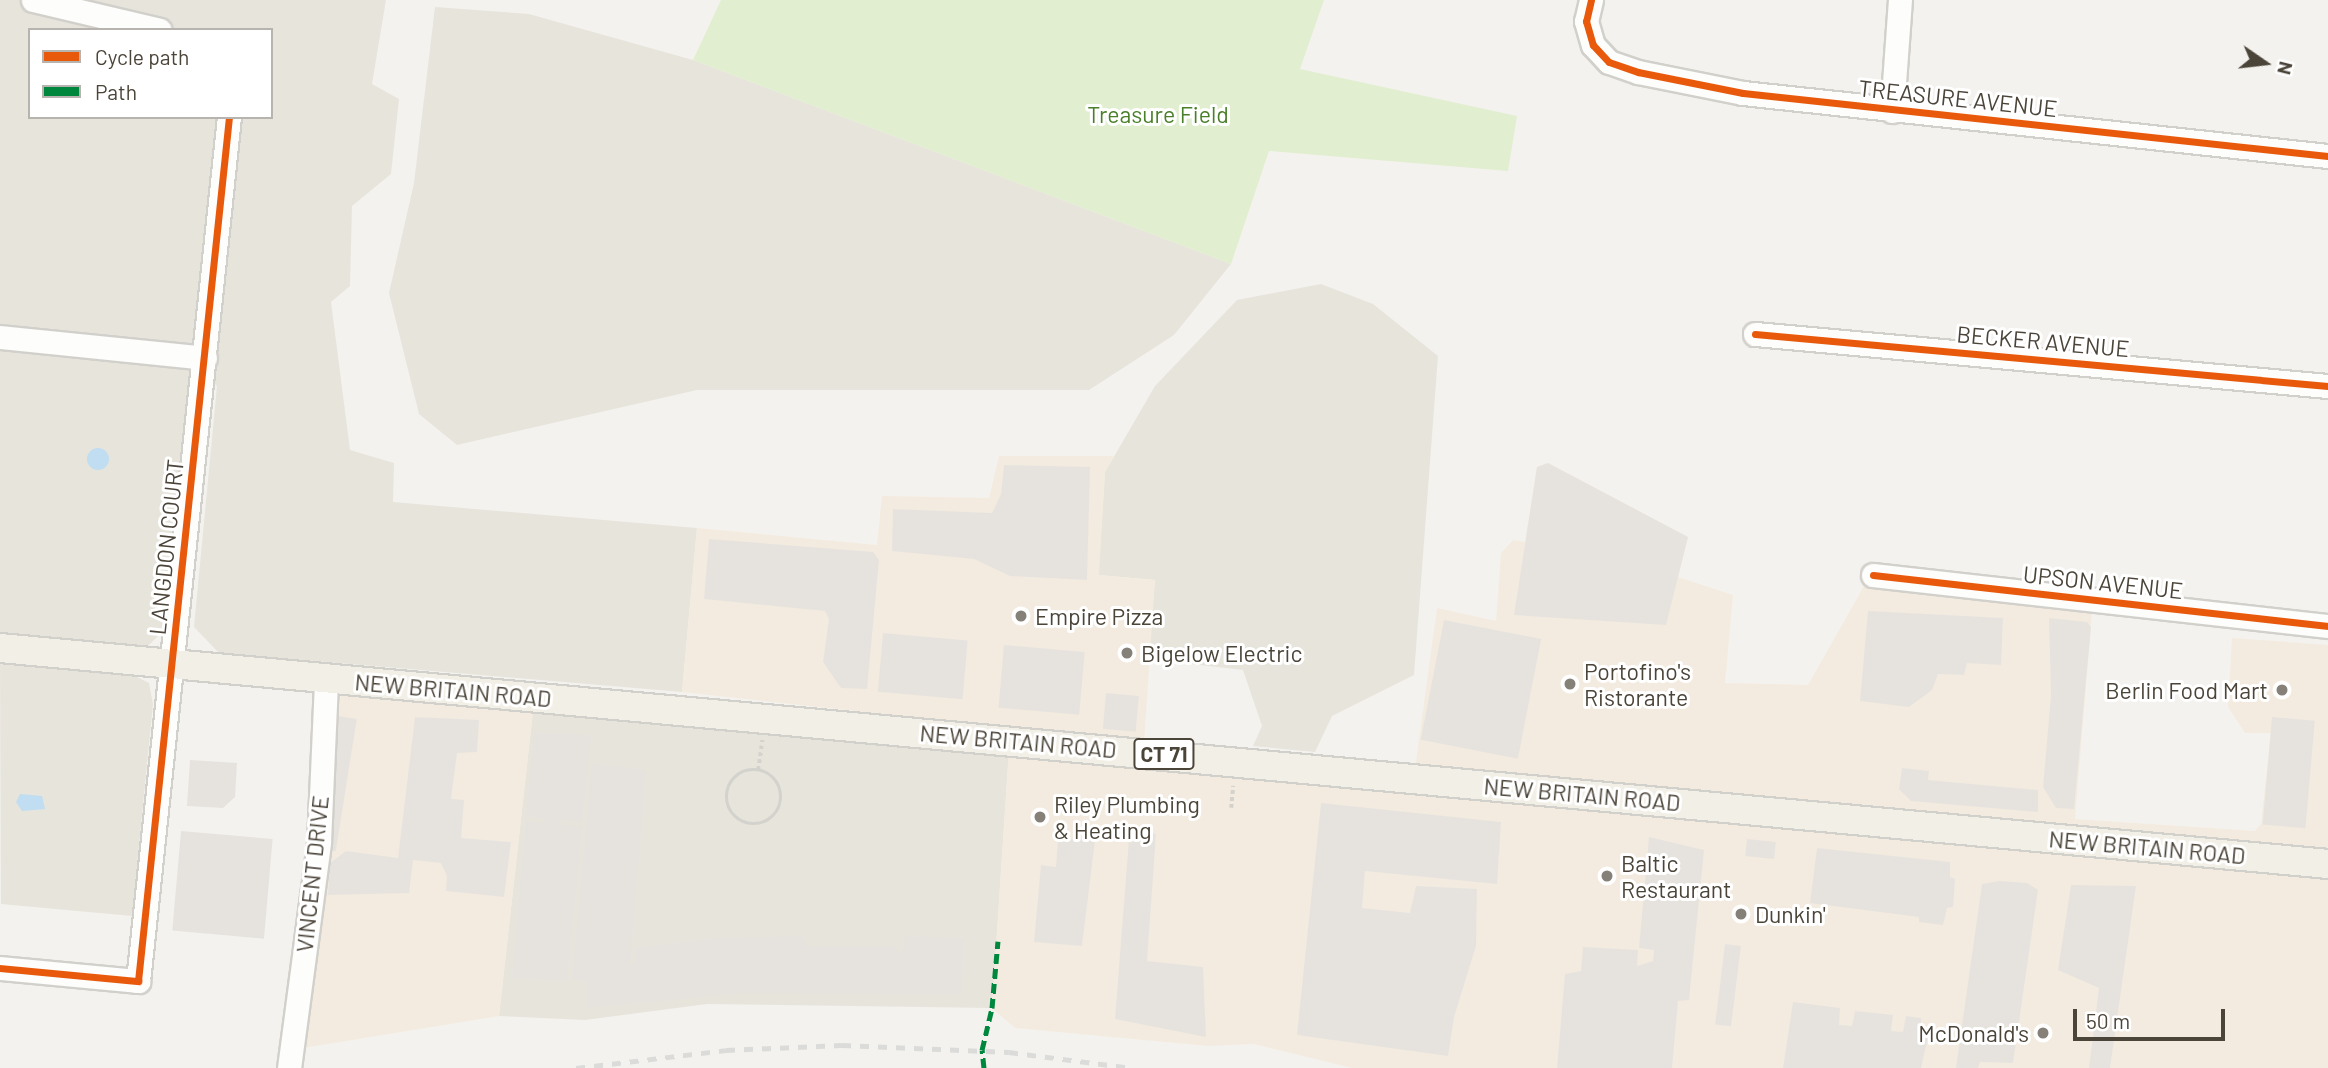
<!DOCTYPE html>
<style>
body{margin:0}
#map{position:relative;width:2328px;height:1068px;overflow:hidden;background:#f4f2ee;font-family:Barlow,sans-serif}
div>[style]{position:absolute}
.residential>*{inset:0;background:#e7e4dc}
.commercial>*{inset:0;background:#f3ebdf}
.green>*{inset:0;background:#e1eecf}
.parking>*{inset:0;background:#e6e3df;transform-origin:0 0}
.water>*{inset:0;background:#c0ddf1}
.round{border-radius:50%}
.path>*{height:3.5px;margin-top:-1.75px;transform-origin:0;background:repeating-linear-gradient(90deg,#d3d2cc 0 3.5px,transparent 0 7px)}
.path>.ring{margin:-1.75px;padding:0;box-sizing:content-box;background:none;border:3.5px solid #d3d2cc;border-radius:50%}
.roads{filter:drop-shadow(2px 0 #d2d0cb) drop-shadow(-2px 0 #d2d0cb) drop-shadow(0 2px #d2d0cb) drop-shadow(0 -2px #d2d0cb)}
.minor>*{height:23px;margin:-11.5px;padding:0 11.5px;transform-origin:11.5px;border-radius:11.5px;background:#fdfdfc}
.major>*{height:28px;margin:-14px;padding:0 14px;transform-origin:14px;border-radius:14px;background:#f2efe6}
.rail>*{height:5px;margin-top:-2.5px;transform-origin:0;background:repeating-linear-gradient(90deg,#dbdbda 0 9px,transparent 0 18px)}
.quiet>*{height:5px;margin-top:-2.5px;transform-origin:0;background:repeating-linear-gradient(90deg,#00873e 0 10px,transparent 0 15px)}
.cycleway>*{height:7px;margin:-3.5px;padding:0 3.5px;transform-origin:3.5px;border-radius:3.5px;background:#e8590c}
.dots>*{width:19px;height:19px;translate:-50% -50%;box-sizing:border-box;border:4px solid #fff;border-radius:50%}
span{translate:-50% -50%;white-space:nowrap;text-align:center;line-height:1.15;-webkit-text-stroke:6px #fff;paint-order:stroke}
.shield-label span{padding:2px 5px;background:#fff;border:2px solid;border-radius:5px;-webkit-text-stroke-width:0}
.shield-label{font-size:21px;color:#4b4439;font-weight:700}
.street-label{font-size:23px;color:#4b4439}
.park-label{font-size:23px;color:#4a7f2a}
.poi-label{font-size:23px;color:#4b4439}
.left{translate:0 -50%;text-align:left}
.right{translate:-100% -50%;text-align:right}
.legend{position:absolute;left:28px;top:28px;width:245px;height:91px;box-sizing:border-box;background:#fff;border:2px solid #b7b4b0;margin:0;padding:9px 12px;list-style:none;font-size:21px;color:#4b4439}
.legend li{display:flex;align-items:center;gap:14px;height:35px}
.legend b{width:35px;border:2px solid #b7b4b0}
.north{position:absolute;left:2230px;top:28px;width:70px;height:70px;-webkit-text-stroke:5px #fff;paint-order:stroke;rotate:104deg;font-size:19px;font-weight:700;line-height:28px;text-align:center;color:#4b4439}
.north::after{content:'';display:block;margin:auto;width:24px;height:32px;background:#4b4439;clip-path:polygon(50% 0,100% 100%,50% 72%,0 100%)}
.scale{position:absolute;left:2073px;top:1009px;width:152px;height:32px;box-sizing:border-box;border:4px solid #4b4439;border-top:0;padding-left:9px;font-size:21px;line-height:24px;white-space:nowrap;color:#4b4439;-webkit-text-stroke:5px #fff;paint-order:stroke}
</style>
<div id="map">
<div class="residential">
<div style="clip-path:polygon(evenodd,0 0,386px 0,372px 84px,399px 99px,391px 174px,352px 206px,350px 286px,331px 302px,350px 450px,394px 463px,393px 502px,697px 528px,682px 692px,219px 653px,194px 627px,217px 386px,175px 343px,0 327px,0 0,30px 30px,271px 30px,271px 117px,30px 117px,30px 30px)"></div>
<div style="clip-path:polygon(435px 7px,529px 14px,693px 60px,1231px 264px,1174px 335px,1089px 390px,697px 390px,457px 445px,419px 414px,389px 293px,414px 183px)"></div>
<div style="clip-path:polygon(1321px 284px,1373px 304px,1438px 356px,1414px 675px,1332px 716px,1315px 752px,1253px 746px,1262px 726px,1243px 670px,1148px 659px,1155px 580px,1098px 575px,1105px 472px,1155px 386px,1237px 300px)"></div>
<div style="clip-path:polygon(0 347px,193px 367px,163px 631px,147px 647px,0 633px)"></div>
<div style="clip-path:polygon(0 664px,135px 676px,149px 683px,153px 704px,132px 916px,1px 904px)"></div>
<div style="clip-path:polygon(533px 711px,1009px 750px,992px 1008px,707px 1004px,585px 1020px,499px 1016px)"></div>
</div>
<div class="commercial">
<div style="clip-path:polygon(999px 456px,1114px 456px,1105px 472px,1099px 575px,1155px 580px,1144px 743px,682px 692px,697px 528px,877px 545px,882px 496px,989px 498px)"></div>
<div style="clip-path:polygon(1548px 463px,1688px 537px,1678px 577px,1733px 595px,1725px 683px,1808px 685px,1864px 586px,2092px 613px,2075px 819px,2255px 831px,2261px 824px,2271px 733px,2245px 733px,2228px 707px,2232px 638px,2328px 645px,2328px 1068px,1352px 1068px,1254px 1044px,1208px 1046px,1015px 1028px,992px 1008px,1009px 750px,1412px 791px,1437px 608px,1496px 621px,1501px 553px,1513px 540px,1525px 542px,1537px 467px)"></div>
<div style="clip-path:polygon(341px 692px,533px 711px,499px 1016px,297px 1049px)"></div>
</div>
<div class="green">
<div style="clip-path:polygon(721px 0,1324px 0,1300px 69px,1517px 116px,1508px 171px,1269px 151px,1231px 264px,693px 60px)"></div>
</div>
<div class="parking">
<div style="clip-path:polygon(1548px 463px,1688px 537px,1666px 625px,1514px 615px,1537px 467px)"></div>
<div style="clip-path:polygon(1004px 465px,1090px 467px,1087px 580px,1010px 576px,974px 559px,892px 551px,893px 509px,992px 513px,1001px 494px)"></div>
<div style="clip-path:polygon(709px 539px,873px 552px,879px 560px,867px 689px,841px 688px,823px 662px,829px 619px,825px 611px,704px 599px)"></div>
<div style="clip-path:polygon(1868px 611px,2003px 618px,2001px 665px,1967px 663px,1964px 675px,1938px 674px,1932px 690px,1909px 707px,1860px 701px)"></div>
<div style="clip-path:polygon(2049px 618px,2087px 622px,2091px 627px,2074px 809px,2056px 808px,2043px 787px,2051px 695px)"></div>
<div style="left:1444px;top:620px;width:99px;height:122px;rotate:11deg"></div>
<div style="left:883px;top:633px;width:85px;height:59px;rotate:5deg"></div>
<div style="left:1004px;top:645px;width:81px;height:63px;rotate:5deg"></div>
<div style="left:1106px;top:693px;width:33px;height:36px;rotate:5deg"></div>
<div style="left:338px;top:716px;width:19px;height:134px;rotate:9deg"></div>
<div style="clip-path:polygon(415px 717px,479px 720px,477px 752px,457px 753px,451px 799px,464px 800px,461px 838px,511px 842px,504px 897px,446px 891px,447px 876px,441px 863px,413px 860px,409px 893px,328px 895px,330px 863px,346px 851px,398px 858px)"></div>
<div style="left:2272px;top:717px;width:43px;height:108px;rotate:5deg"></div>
<div style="clip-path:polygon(534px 732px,591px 736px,582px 822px,559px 820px,559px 824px,582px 827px,567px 981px,512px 978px,526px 821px,543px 823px,544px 819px,526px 816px)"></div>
<div style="clip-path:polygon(190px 760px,237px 763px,235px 797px,223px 808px,187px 806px)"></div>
<div style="clip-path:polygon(592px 764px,646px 770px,630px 965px,636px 962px,635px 948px,720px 938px,802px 936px,806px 946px,895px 946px,899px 954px,904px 951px,904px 936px,964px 938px,961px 994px,743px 993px,587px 1008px,587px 982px,572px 979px)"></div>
<div style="clip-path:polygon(1902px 768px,1929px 771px,1928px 780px,2038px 790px,2038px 812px,1911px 801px,1899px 789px)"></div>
<div style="clip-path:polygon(1321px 803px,1501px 822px,1497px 884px,1365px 871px,1362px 908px,1410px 913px,1416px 886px,1477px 889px,1476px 946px,1454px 1017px,1448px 1056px,1297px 1035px)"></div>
<div style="clip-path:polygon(1130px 826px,1156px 834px,1147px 961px,1203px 967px,1206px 1037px,1115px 1019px)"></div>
<div style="left:181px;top:831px;width:92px;height:100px;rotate:5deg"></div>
<div style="clip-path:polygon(1649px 837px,1704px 850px,1689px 1000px,1678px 1001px,1672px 1068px,1557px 1068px,1565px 974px,1581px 971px,1583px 947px,1638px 950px,1637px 966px,1653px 961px,1654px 950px,1639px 948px)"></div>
<div style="clip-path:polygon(1058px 838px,1095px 840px,1082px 946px,1034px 942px,1041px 865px,1056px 867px)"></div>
<div style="left:1747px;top:839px;width:29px;height:17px;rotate:6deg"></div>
<div style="clip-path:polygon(1817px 848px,1950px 862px,1950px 877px,1955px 879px,1953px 907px,1947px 908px,1943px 925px,1919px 922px,1919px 917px,1810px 903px)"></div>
<div style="clip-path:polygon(1999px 881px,2027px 883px,2038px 890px,2013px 1063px,1980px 1062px,1978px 1068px,1956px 1068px,1982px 884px)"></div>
<div style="clip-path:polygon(2071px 885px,2136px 886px,2110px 1068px,2089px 1068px,2099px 988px,2058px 970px)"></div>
<div style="left:1725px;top:944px;width:16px;height:81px;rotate:7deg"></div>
<div style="clip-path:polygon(1793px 1002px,1840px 1008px,1839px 1025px,1852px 1026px,1855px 1011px,1893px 1015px,1891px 1031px,1903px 1032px,1906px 1016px,1921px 1018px,1921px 1033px,1928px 1037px,1921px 1068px,1783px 1068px)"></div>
</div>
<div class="water">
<div class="round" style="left:87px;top:448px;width:22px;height:22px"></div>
<div style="clip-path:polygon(20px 794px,42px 796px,45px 809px,22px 811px,16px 802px)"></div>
</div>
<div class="path">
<div style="left:758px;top:770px;width:30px;rotate:-82deg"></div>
<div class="ring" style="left:727px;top:770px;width:50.5px;height:50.5px"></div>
<div style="left:1231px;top:808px;width:22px;rotate:-85deg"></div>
</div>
<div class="roads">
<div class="minor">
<div style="left:33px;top:0;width:130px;rotate:13.3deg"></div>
<div style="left:1591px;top:0;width:22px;rotate:103deg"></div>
<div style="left:1586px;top:21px;width:25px;rotate:74deg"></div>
<div style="left:1593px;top:45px;width:23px;rotate:47deg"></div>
<div style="left:1609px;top:62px;width:31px;rotate:19deg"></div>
<div style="left:1638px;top:72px;width:107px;rotate:11.3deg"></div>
<div style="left:1743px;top:93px;width:588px;rotate:6.15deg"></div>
<div style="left:1892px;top:111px;width:111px;rotate:-85.9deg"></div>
<div style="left:1755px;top:334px;width:575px;rotate:5.19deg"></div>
<div style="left:0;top:337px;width:206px;rotate:5.8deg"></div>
<div style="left:1873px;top:575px;width:458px;rotate:6.4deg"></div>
<div style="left:0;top:968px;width:139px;rotate:5.4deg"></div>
<div style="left:138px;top:981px;width:869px;rotate:-83.99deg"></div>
<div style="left:289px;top:1068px;width:228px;rotate:-82.4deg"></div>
<div style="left:319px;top:842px;width:163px;rotate:-87.5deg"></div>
</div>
<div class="major">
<div style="left:0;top:648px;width:2338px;rotate:5.3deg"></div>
</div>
</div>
<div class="rail">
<div style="left:576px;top:1068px;width:151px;rotate:-6.8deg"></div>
<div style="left:726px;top:1050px;width:116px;rotate:-2.5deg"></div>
<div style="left:842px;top:1045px;width:167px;rotate:2.4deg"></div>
<div style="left:1009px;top:1052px;width:124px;rotate:7.4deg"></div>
</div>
<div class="quiet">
<div style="left:984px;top:1068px;width:18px;rotate:-96deg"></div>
<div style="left:982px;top:1050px;width:43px;rotate:-76.6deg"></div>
<div style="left:992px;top:1008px;width:67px;rotate:-84.9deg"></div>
</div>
<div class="cycleway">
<div style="left:1591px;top:0;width:22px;rotate:103deg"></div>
<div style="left:1586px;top:21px;width:25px;rotate:74deg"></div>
<div style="left:1593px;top:45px;width:23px;rotate:47deg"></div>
<div style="left:1609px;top:62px;width:31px;rotate:19deg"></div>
<div style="left:1638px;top:72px;width:107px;rotate:11.3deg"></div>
<div style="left:1743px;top:93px;width:588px;rotate:6.15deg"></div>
<div style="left:1755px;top:334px;width:575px;rotate:5.19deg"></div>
<div style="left:1873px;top:575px;width:458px;rotate:6.4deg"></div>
<div style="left:0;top:968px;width:139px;rotate:5.4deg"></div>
<div style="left:138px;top:981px;width:869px;rotate:-83.99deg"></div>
</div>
<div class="dots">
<div style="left:1021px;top:616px;background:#868178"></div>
<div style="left:1127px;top:653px;background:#868178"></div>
<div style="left:1570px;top:684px;background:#868178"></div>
<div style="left:2282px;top:690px;background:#868178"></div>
<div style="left:1040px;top:817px;background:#868178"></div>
<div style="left:1607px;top:876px;background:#868178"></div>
<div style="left:1741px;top:914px;background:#868178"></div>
<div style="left:2043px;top:1033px;background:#868178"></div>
</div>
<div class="shield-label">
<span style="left:1164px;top:754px">CT 71</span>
</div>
<div class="street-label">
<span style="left:1958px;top:98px;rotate:6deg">TREASURE AVENUE</span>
<span style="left:2043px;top:341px;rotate:5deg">BECKER AVENUE</span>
<span style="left:166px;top:547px;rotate:-84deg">LANGDON COURT</span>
<span style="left:2103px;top:582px;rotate:6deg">UPSON AVENUE</span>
<span style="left:453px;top:690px;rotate:5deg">NEW BRITAIN ROAD</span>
<span style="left:1018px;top:741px;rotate:5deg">NEW BRITAIN ROAD</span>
<span style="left:1582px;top:794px;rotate:5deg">NEW BRITAIN ROAD</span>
<span style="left:2147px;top:847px;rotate:5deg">NEW BRITAIN ROAD</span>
<span style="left:312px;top:874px;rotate:-84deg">VINCENT DRIVE</span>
</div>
<div class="park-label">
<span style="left:1158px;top:114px">Treasure Field</span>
</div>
<div class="poi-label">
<span class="left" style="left:1035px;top:616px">Empire Pizza</span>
<span class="left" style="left:1141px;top:653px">Bigelow Electric</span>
<span class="left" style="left:1584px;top:684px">Portofino's<br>Ristorante</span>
<span class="right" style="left:2268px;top:690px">Berlin Food Mart</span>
<span class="left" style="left:1054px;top:817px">Riley Plumbing<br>&amp; Heating</span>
<span class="left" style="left:1621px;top:876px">Baltic<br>Restaurant</span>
<span class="left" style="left:1755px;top:914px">Dunkin'</span>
<span class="right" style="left:2029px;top:1033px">McDonald's</span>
</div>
<ul class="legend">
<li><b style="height:9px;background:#e8590c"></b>Cycle path</li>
<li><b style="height:9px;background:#00873e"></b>Path</li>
</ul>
<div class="north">N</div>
<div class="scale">50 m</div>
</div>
